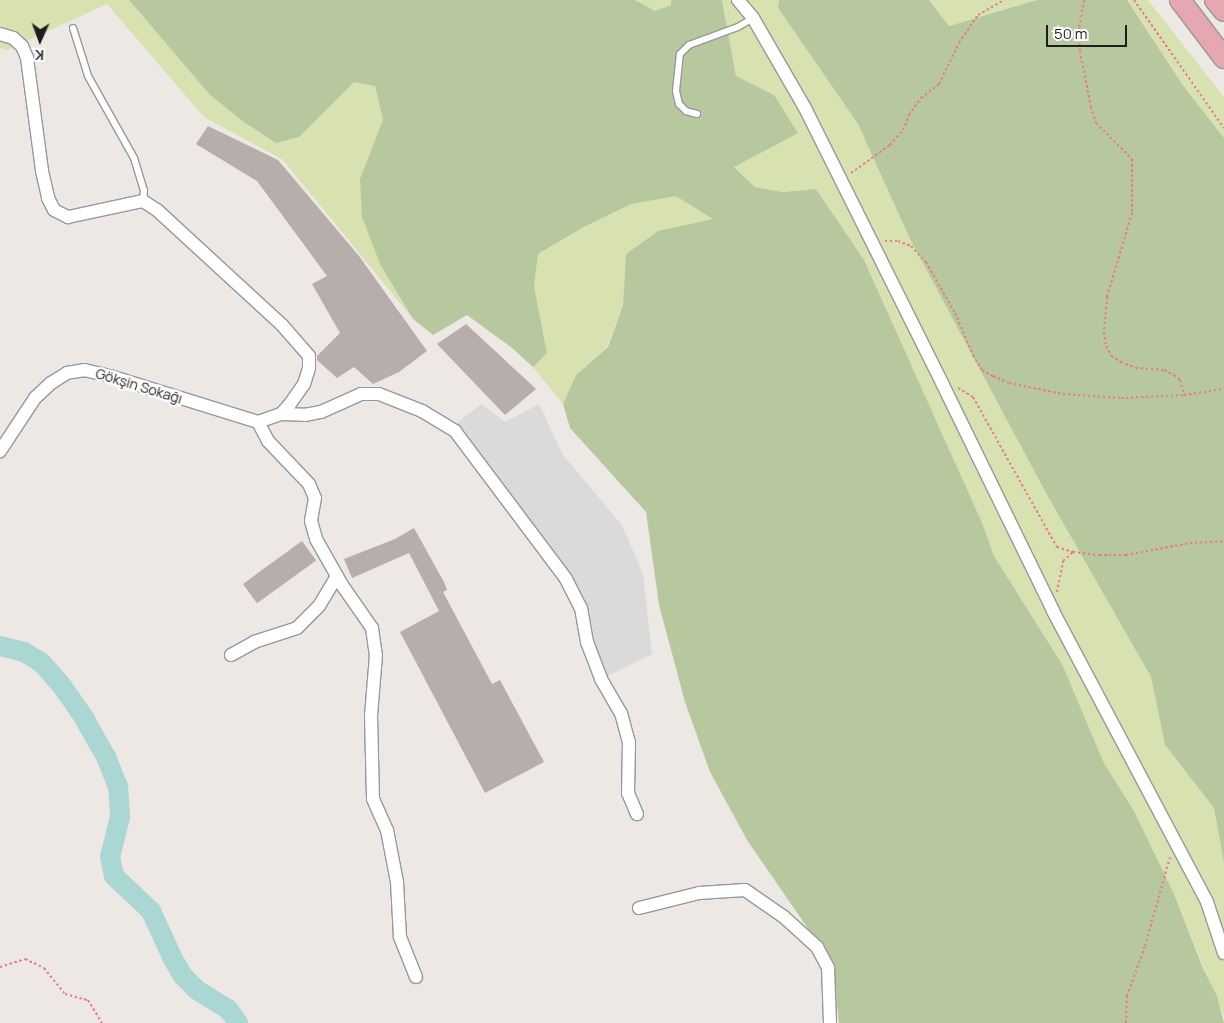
<!DOCTYPE html>
<meta charset="utf-8">
<style>
body{margin:0}
#map{position:relative;width:1224px;height:1023px;overflow:hidden;background:#eee8e5;font-family:Manrope,sans-serif}
div>[style]{position:absolute}
.grass>*{inset:0;background:#d8e2b1}
.forest>*{inset:0;background:#b7c89e}
.parking>*{inset:0;background:#dadada}
.river>*{height:20px;margin:-10px;padding:0 10px;transform-origin:10px;border-radius:10px;background:#aad6d3}
.building>*{inset:0;background:#b7adab;transform-origin:0 0}
.path>*{height:2px;margin-top:-1px;transform-origin:0;background:repeating-linear-gradient(90deg,#e97a90 0 2.5px,transparent 0 5px)}
.roads{filter:drop-shadow(1px 0 #989898) drop-shadow(-1px 0 #989898) drop-shadow(0 1px #989898) drop-shadow(0 -1px #989898)}
.service>*{height:6px;margin:-3px;padding:0 3px;transform-origin:3px;border-radius:3px;background:#fff}
.minor>*{height:12px;margin:-6px;padding:0 6px;transform-origin:6px;border-radius:6px;background:#fff}
.trunk>*{height:20px;margin:-10px;padding:0 10px;transform-origin:10px;border-radius:10px;background:#e6a8b0}
span{translate:-50% -50%;white-space:nowrap;text-align:center;line-height:1.15;-webkit-text-stroke:4.5px #fff;paint-order:stroke}
.street-label{font-size:14px;color:#1e1e1e}
.north{position:absolute;left:15px;top:15px;width:50px;height:50px;-webkit-text-stroke:4px #fff;paint-order:stroke;rotate:182deg;font-size:14px;font-weight:700;line-height:20px;text-align:center;color:#1e1e1e}
.north::after{content:'';display:block;margin:auto;width:18px;height:22px;background:#1e1e1e;clip-path:polygon(50% 0,100% 100%,50% 72%,0 100%)}
.scale{position:absolute;left:1046px;top:25px;width:81px;height:22px;box-sizing:border-box;border:2px solid #1e1e1e;border-top:0;padding-left:6px;font-size:15px;line-height:18px;white-space:nowrap;color:#1e1e1e;-webkit-text-stroke:4px #fff;paint-order:stroke}
</style>
<div id="map">
<div class="grass">
<div style="clip-path:polygon(0 0,129px 0,210px 95px,245px 123px,276px 143px,299px 137px,354px 82px,375px 86px,383px 120px,374px 144px,381px 266px,413px 319px,283px 160px,204px 117px,107px 4px,7px 50px,0 48px)"></div>
<div style="clip-path:polygon(635px 0,671px 0,671px 5px,655px 11px)"></div>
<div style="clip-path:polygon(722px 0,779px 0,778px 8px,858px 124px,910px 239px,1046px 493px,1151px 677px,1165px 745px,1214px 808px,1224px 863px,1224px 1017px,1174px 894px,1134px 811px,1104px 763px,1062px 664px,994px 556px,983px 525px,920px 387px,816px 189px,783px 192px,755px 187px,734px 166px,757px 155px,774px 95px,736px 76px)"></div>
<div style="clip-path:polygon(929px 0,1037px 0,949px 26px)"></div>
<div style="clip-path:polygon(1127px 0,1148px 0,1224px 97px,1224px 138px,1182px 84px)"></div>
<div style="clip-path:polygon(676px 195px,714px 219px,658px 231px,626px 254px,623px 305px,607px 347px,576px 375px,563px 404px,533px 367px,547px 353px,534px 285px,538px 254px,582px 228px,631px 204px)"></div>
</div>
<div class="forest">
<div style="clip-path:polygon(129px 0,635px 0,655px 11px,671px 5px,671px 0,722px 0,736px 76px,774px 95px,798px 133px,734px 167px,755px 187px,783px 192px,816px 189px,864px 260px,983px 525px,994px 556px,1062px 664px,1104px 763px,1134px 811px,1174px 894px,1203px 968px,1217px 996px,1224px 1023px,839px 1023px,833px 965px,747px 840px,710px 772px,685px 702px,659px 605px,646px 512px,570px 428px,563px 404px,576px 375px,608px 347px,623px 305px,626px 254px,658px 231px,713px 219px,676px 196px,631px 204px,582px 228px,538px 254px,534px 286px,547px 353px,533px 367px,512px 348px,467px 315px,433px 335px,413px 319px,381px 266px,362px 217px,360px 179px,383px 120px,375px 86px,354px 82px,299px 137px,276px 143px,245px 123px,210px 95px)"></div>
<div style="clip-path:polygon(779px 0,929px 0,949px 26px,1037px 0,1127px 0,1182px 84px,1224px 138px,1224px 863px,1214px 808px,1165px 745px,1151px 677px,1046px 493px,910px 239px,858px 124px,778px 8px)"></div>
</div>
<div class="parking">
<div style="clip-path:polygon(481px 404px,505px 422px,539px 404px,563px 455px,622px 525px,643px 574px,652px 654px,606px 677px,593px 641px,582px 594px,482px 456px,455px 425px)"></div>
</div>
<div class="river">
<div style="left:0;top:646px;width:25px;rotate:14deg"></div>
<div style="left:24px;top:652px;width:21px;rotate:31deg"></div>
<div style="left:42px;top:663px;width:30px;rotate:49deg"></div>
<div style="left:62px;top:686px;width:39px;rotate:55deg"></div>
<div style="left:84px;top:718px;width:45px;rotate:60.6deg"></div>
<div style="left:106px;top:757px;width:31px;rotate:68deg"></div>
<div style="left:118px;top:786px;width:31px;rotate:86deg"></div>
<div style="left:120px;top:817px;width:41px;rotate:104deg"></div>
<div style="left:110px;top:857px;width:19px;rotate:78deg"></div>
<div style="left:114px;top:876px;width:51px;rotate:43.4deg"></div>
<div style="left:151px;top:911px;width:53px;rotate:65.4deg"></div>
<div style="left:173px;top:959px;width:20px;rotate:60deg"></div>
<div style="left:183px;top:976px;width:20px;rotate:45deg"></div>
<div style="left:197px;top:990px;width:36px;rotate:32deg"></div>
<div style="left:228px;top:1009px;width:17px;rotate:54deg"></div>
</div>
<div class="building">
<div style="clip-path:polygon(208px 126px,278px 160px,359px 256px,427px 351px,399px 372px,373px 384px,354px 367px,337px 378px,317px 360px,317px 356px,340px 333px,312px 284px,327px 276px,257px 181px,196px 144px)"></div>
<div style="clip-path:polygon(466px 324px,536px 389px,505px 415px,437px 344px)"></div>
<div style="clip-path:polygon(414px 528px,444px 582px,447px 590px,443px 592px,492px 684px,500px 680px,544px 762px,485px 793px,400px 632px,439px 611px,409px 553px,352px 578px,344px 559px,395px 539px)"></div>
<div style="left:302px;top:541px;width:24px;height:73px;rotate:54deg"></div>
</div>
<div class="path">
<div style="left:1084px;top:0;width:28px;rotate:100deg"></div>
<div style="left:1079px;top:28px;width:23px;rotate:88deg"></div>
<div style="left:1080px;top:51px;width:57px;rotate:78.9deg"></div>
<div style="left:1091px;top:107px;width:17px;rotate:73deg"></div>
<div style="left:1096px;top:123px;width:51px;rotate:45deg"></div>
<div style="left:1132px;top:159px;width:54px;rotate:90deg"></div>
<div style="left:1132px;top:213px;width:88px;rotate:106.6deg"></div>
<div style="left:1107px;top:297px;width:35px;rotate:95deg"></div>
<div style="left:1104px;top:332px;width:14px;rotate:82deg"></div>
<div style="left:1106px;top:346px;width:11px;rotate:63deg"></div>
<div style="left:1111px;top:356px;width:12px;rotate:31deg"></div>
<div style="left:1121px;top:362px;width:16px;rotate:22deg"></div>
<div style="left:1136px;top:368px;width:28px;rotate:4deg"></div>
<div style="left:1164px;top:370px;width:11px;rotate:27deg"></div>
<div style="left:1174px;top:375px;width:8px;rotate:40deg"></div>
<div style="left:1180px;top:380px;width:16px;rotate:75deg"></div>
<div style="left:1134px;top:0;width:156px;rotate:54.9deg"></div>
<div style="left:851px;top:173px;width:48px;rotate:-35.7deg"></div>
<div style="left:890px;top:145px;width:20px;rotate:-49deg"></div>
<div style="left:903px;top:130px;width:16px;rotate:-68deg"></div>
<div style="left:909px;top:115px;width:21px;rotate:-55deg"></div>
<div style="left:921px;top:98px;width:23px;rotate:-38deg"></div>
<div style="left:939px;top:84px;width:46px;rotate:-64deg"></div>
<div style="left:959px;top:43px;width:34px;rotate:-56deg"></div>
<div style="left:978px;top:15px;width:30px;rotate:-30deg"></div>
<div style="left:885px;top:241px;width:13px"></div>
<div style="left:898px;top:241px;width:14px;rotate:21deg"></div>
<div style="left:911px;top:246px;width:22px;rotate:47deg"></div>
<div style="left:926px;top:262px;width:59px;rotate:60.4deg"></div>
<div style="left:955px;top:313px;width:46px;rotate:66.8deg"></div>
<div style="left:973px;top:355px;width:17px;rotate:59deg"></div>
<div style="left:982px;top:370px;width:13px;rotate:29deg"></div>
<div style="left:993px;top:376px;width:17px;rotate:24deg"></div>
<div style="left:1009px;top:383px;width:55px;rotate:11.5deg"></div>
<div style="left:1063px;top:394px;width:58px;rotate:3.9deg"></div>
<div style="left:1121px;top:398px;width:63px;rotate:-2.7deg"></div>
<div style="left:1184px;top:395px;width:40px;rotate:-8.5deg"></div>
<div style="left:958px;top:388px;width:17px;rotate:31deg"></div>
<div style="left:973px;top:397px;width:172px;rotate:60.8deg"></div>
<div style="left:1057px;top:547px;width:17px;rotate:17deg"></div>
<div style="left:1073px;top:552px;width:26px;rotate:7deg"></div>
<div style="left:1099px;top:555px;width:27px"></div>
<div style="left:1126px;top:555px;width:65px;rotate:-10.6deg"></div>
<div style="left:1190px;top:543px;width:34px;rotate:-3deg"></div>
<div style="left:1057px;top:592px;width:32px;rotate:-79deg"></div>
<div style="left:1063px;top:561px;width:13px;rotate:-42deg"></div>
<div style="left:0;top:967px;width:26px;rotate:-18deg"></div>
<div style="left:25px;top:959px;width:21px;rotate:25deg"></div>
<div style="left:44px;top:968px;width:33px;rotate:51deg"></div>
<div style="left:65px;top:994px;width:24px;rotate:15deg"></div>
<div style="left:88px;top:1000px;width:27px;rotate:59deg"></div>
<div style="left:1126px;top:1023px;width:27px;rotate:-88deg"></div>
<div style="left:1127px;top:996px;width:53px;rotate:-70.2deg"></div>
<div style="left:1145px;top:946px;width:92px;rotate:-74.3deg"></div>
</div>
<div class="roads">
<div class="service">
<div style="left:73px;top:28px;width:50px;rotate:72.6deg"></div>
<div style="left:88px;top:76px;width:94px;rotate:60.7deg"></div>
<div style="left:134px;top:158px;width:34px;rotate:73deg"></div>
<div style="left:144px;top:190px;width:11px;rotate:95deg"></div>
<div style="left:697px;top:114px;width:11px;rotate:-165deg"></div>
<div style="left:686px;top:111px;width:10px;rotate:-135deg"></div>
<div style="left:679px;top:104px;width:13px;rotate:-103deg"></div>
<div style="left:676px;top:91px;width:37px;rotate:-84deg"></div>
<div style="left:680px;top:54px;width:13px;rotate:-45deg"></div>
<div style="left:689px;top:45px;width:52px;rotate:-20.2deg"></div>
<div style="left:738px;top:27px;width:17px;rotate:-31deg"></div>
</div>
<div class="minor">
<div style="left:738px;top:0;width:23px;rotate:50deg"></div>
<div style="left:753px;top:18px;width:104px;rotate:60deg"></div>
<div style="left:805px;top:108px;width:309px;rotate:63.5deg"></div>
<div style="left:943px;top:385px;width:251px;rotate:64deg"></div>
<div style="left:1053px;top:611px;width:329px;rotate:62.1deg"></div>
<div style="left:1207px;top:902px;width:54px;rotate:71.6deg"></div>
<div style="left:0;top:34px;width:14px;rotate:17deg"></div>
<div style="left:13px;top:38px;width:12px;rotate:42deg"></div>
<div style="left:22px;top:46px;width:13px;rotate:67deg"></div>
<div style="left:27px;top:58px;width:114px;rotate:82.4deg"></div>
<div style="left:42px;top:171px;width:28px;rotate:77deg"></div>
<div style="left:48px;top:198px;width:13px;rotate:63deg"></div>
<div style="left:54px;top:210px;width:16px;rotate:27deg"></div>
<div style="left:68px;top:217px;width:77px;rotate:-12deg"></div>
<div style="left:143px;top:201px;width:17px;rotate:33deg"></div>
<div style="left:157px;top:210px;width:170px;rotate:42.6deg"></div>
<div style="left:282px;top:325px;width:41px;rotate:48.9deg"></div>
<div style="left:309px;top:356px;width:12px;rotate:90deg"></div>
<div style="left:309px;top:368px;width:17px;rotate:107deg"></div>
<div style="left:304px;top:384px;width:24px;rotate:125deg"></div>
<div style="left:290px;top:404px;width:13px;rotate:132deg"></div>
<div style="left:281px;top:414px;width:24px;rotate:161deg"></div>
<div style="left:258px;top:422px;width:155px;rotate:-162.7deg"></div>
<div style="left:110px;top:376px;width:26px;rotate:-167deg"></div>
<div style="left:85px;top:370px;width:18px;rotate:171deg"></div>
<div style="left:67px;top:373px;width:19px;rotate:148deg"></div>
<div style="left:51px;top:383px;width:22px;rotate:137deg"></div>
<div style="left:35px;top:398px;width:64px;rotate:123.4deg"></div>
<div style="left:281px;top:414px;width:24px;rotate:2deg"></div>
<div style="left:305px;top:415px;width:16px;rotate:-11deg"></div>
<div style="left:321px;top:412px;width:44px;rotate:-24.2deg"></div>
<div style="left:361px;top:394px;width:18px"></div>
<div style="left:379px;top:394px;width:46px;rotate:21.6deg"></div>
<div style="left:422px;top:411px;width:39px;rotate:31deg"></div>
<div style="left:455px;top:431px;width:185px;rotate:53.1deg"></div>
<div style="left:566px;top:579px;width:33px;rotate:63deg"></div>
<div style="left:581px;top:608px;width:35px;rotate:80deg"></div>
<div style="left:587px;top:642px;width:40px;rotate:69deg"></div>
<div style="left:601px;top:679px;width:39px;rotate:60deg"></div>
<div style="left:621px;top:713px;width:30px;rotate:75deg"></div>
<div style="left:629px;top:742px;width:51px;rotate:91.1deg"></div>
<div style="left:628px;top:793px;width:23px;rotate:67deg"></div>
<div style="left:258px;top:422px;width:21px;rotate:62deg"></div>
<div style="left:268px;top:441px;width:59px;rotate:46.4deg"></div>
<div style="left:309px;top:484px;width:15px;rotate:67deg"></div>
<div style="left:315px;top:498px;width:23px;rotate:100deg"></div>
<div style="left:311px;top:521px;width:19px;rotate:74deg"></div>
<div style="left:316px;top:539px;width:53px;rotate:60.5deg"></div>
<div style="left:342px;top:585px;width:52px;rotate:55.1deg"></div>
<div style="left:372px;top:628px;width:27px;rotate:82deg"></div>
<div style="left:376px;top:655px;width:61px;rotate:94.7deg"></div>
<div style="left:371px;top:716px;width:83px;rotate:88.6deg"></div>
<div style="left:373px;top:799px;width:34px;rotate:66deg"></div>
<div style="left:387px;top:830px;width:53px;rotate:79.1deg"></div>
<div style="left:397px;top:882px;width:55px;rotate:86.9deg"></div>
<div style="left:400px;top:937px;width:43px;rotate:68.2deg"></div>
<div style="left:231px;top:655px;width:26px;rotate:-29deg"></div>
<div style="left:254px;top:642px;width:45px;rotate:-18deg"></div>
<div style="left:297px;top:628px;width:31px;rotate:-45deg"></div>
<div style="left:319px;top:606px;width:35px;rotate:-59deg"></div>
<div style="left:639px;top:908px;width:62px;rotate:-14deg"></div>
<div style="left:699px;top:893px;width:46px;rotate:-3.7deg"></div>
<div style="left:745px;top:890px;width:47px;rotate:34.7deg"></div>
<div style="left:784px;top:917px;width:45px;rotate:42.3deg"></div>
<div style="left:817px;top:947px;width:24px;rotate:62deg"></div>
<div style="left:828px;top:968px;width:55px;rotate:87.9deg"></div>
</div>
<div class="trunk">
<div style="left:1180px;top:0;width:73px;rotate:52.8deg"></div>
<div style="left:1215px;top:0;width:14px;rotate:51deg"></div>
</div>
</div>
<div class="street-label">
<span style="left:139px;top:386px;rotate:17deg">Gökşin Sokağı</span>
</div>
<div class="north">K</div>
<div class="scale">50 m</div>
</div>
